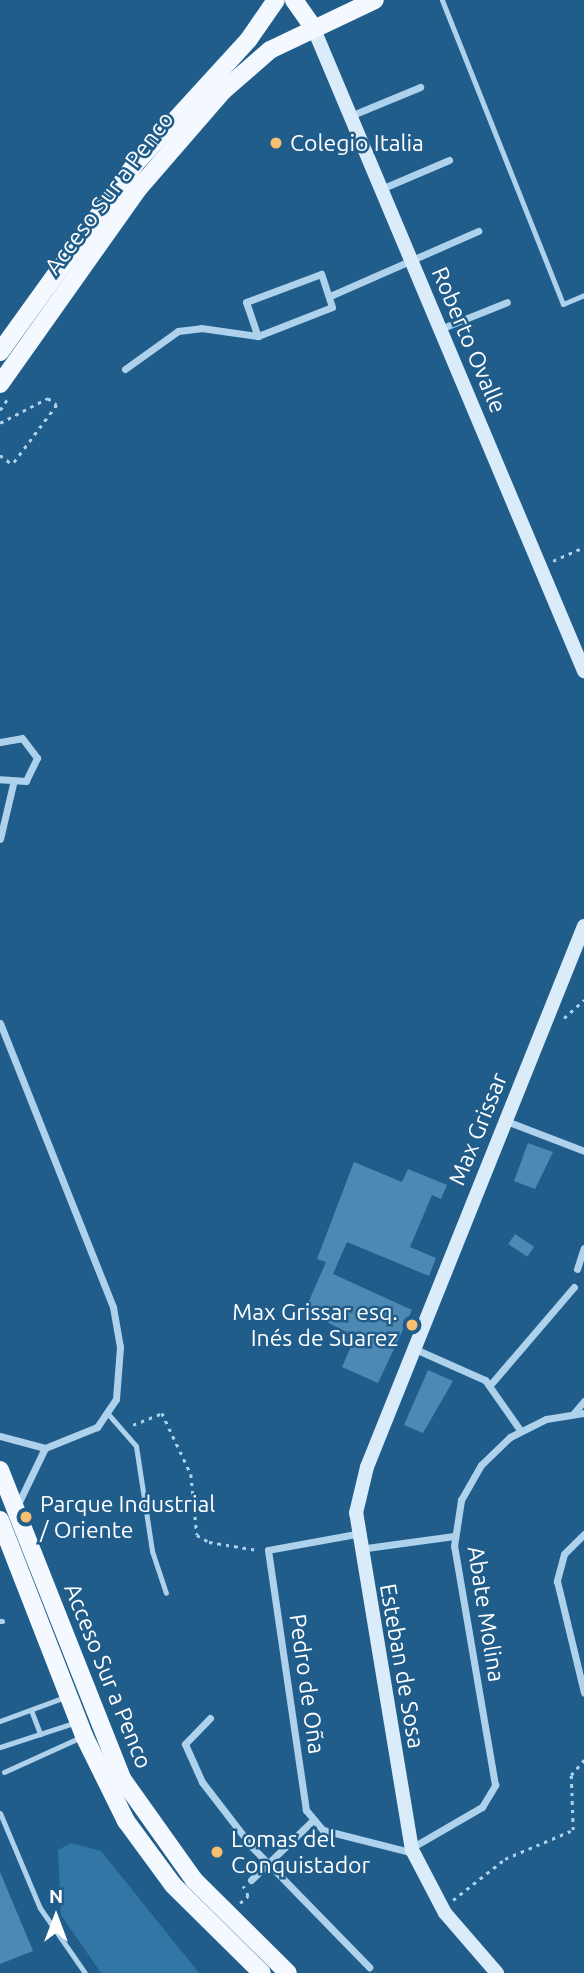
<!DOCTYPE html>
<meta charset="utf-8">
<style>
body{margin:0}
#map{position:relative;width:584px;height:1973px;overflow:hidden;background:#215d8b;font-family:Ubuntu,sans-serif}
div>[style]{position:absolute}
.green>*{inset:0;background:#3276a6}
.building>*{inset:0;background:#4e89b4;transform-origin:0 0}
.path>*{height:2.5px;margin-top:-1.25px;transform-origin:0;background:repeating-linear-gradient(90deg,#aed2eb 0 3.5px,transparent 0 8.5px)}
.lane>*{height:5px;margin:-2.5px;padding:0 2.5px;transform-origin:2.5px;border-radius:2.5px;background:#aed2eb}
.street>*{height:7px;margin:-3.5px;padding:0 3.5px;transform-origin:3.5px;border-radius:3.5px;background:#aed2eb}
.secondary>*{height:14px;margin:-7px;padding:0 7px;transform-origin:7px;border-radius:7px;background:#daebf9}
.primary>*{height:18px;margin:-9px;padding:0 9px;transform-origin:9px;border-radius:9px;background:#f3f9fe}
.dots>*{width:19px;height:19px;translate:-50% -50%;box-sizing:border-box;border:4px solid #215d8b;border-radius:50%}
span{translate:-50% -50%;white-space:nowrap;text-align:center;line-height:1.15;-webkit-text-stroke:5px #215d8b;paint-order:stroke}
.poi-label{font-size:23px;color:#fff}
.left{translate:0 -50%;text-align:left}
.right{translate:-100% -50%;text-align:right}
.street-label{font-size:23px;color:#fff}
.north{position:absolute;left:21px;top:1882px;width:70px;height:70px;-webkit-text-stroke:5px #215d8b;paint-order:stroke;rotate:0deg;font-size:19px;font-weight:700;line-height:28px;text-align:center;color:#fff}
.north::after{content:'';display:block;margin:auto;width:24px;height:32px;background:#fff;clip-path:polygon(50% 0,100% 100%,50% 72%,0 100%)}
</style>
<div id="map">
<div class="green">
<div style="clip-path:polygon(71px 1843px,101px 1851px,199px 1973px,101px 1973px,61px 1915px,58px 1850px)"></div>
</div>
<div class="building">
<div style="clip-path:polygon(528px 1143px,553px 1152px,535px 1189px,514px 1181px)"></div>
<div style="clip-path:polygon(354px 1162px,402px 1182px,408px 1169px,447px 1185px,441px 1199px,432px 1195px,410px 1247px,436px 1258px,429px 1276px,347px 1242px,333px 1274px,412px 1310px,378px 1383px,342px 1367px,355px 1337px,305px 1310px,326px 1262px,317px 1259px)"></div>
<div style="left:515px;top:1234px;width:23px;height:12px;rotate:34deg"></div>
<div style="clip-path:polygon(428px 1370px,453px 1381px,423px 1433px,404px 1425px)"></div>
<div style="clip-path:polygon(0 1872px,33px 1951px,0 1964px)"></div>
</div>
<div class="path">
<div style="left:0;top:410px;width:14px;rotate:-56deg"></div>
<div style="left:0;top:423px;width:54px;rotate:-27.5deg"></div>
<div style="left:48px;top:398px;width:11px;rotate:38deg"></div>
<div style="left:57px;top:405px;width:74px;rotate:126.7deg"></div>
<div style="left:0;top:455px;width:15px;rotate:37deg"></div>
<div style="left:553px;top:561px;width:34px;rotate:-24deg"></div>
<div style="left:564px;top:1018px;width:27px;rotate:-42deg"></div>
<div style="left:133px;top:1425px;width:31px;rotate:-22deg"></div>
<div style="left:162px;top:1413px;width:68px;rotate:64.6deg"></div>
<div style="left:191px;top:1474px;width:61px;rotate:84.4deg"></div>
<div style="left:197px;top:1535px;width:14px;rotate:30deg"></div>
<div style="left:209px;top:1542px;width:50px;rotate:9.3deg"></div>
<div style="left:453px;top:1900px;width:66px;rotate:-38.3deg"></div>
<div style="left:505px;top:1859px;width:74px;rotate:-23.1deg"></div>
<div style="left:573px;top:1830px;width:55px;rotate:-92.1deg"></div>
<div style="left:571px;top:1775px;width:20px;rotate:-49deg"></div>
<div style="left:240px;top:1903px;width:11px;rotate:-41deg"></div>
<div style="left:248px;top:1896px;width:11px;rotate:-117deg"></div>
</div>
<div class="lane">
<div style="left:442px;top:0;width:327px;rotate:68.3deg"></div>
<div style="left:563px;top:304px;width:23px;rotate:-23deg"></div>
<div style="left:109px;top:1415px;width:41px;rotate:48.9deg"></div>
<div style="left:136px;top:1446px;width:106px;rotate:81.3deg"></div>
<div style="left:152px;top:1551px;width:44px;rotate:71.6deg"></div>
<div style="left:0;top:1621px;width:2px"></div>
<div style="left:31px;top:1710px;width:26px;rotate:69deg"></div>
<div style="left:0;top:1721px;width:69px;rotate:-20.3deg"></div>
<div style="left:0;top:1747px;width:81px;rotate:-18deg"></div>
<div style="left:4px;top:1772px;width:85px;rotate:-24.4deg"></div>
<div style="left:0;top:1813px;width:103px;rotate:67.2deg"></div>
<div style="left:40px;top:1908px;width:79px;rotate:55.3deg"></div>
</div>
<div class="street">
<div style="left:350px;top:116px;width:76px;rotate:-22.5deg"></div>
<div style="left:381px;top:189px;width:74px;rotate:-23.1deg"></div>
<div style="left:330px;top:296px;width:162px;rotate:-23.7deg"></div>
<div style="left:440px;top:329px;width:72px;rotate:-21.9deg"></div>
<div style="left:125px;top:369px;width:65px;rotate:-35.6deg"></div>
<div style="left:178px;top:331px;width:23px;rotate:-7deg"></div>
<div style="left:201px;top:328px;width:58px;rotate:8deg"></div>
<div style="left:258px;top:336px;width:79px;rotate:-21.4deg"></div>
<div style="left:332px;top:307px;width:35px;rotate:-108deg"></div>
<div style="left:321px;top:274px;width:80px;rotate:159.5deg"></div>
<div style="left:246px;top:302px;width:36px;rotate:71deg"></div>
<div style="left:0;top:742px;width:22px;rotate:-10deg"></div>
<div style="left:22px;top:738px;width:25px;rotate:53deg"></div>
<div style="left:37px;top:758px;width:25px;rotate:116deg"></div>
<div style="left:26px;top:781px;width:26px;rotate:-176deg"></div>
<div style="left:0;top:839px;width:57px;rotate:-76.7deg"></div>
<div style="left:0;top:1023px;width:306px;rotate:68.3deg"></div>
<div style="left:113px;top:1307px;width:41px;rotate:80.1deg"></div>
<div style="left:120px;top:1347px;width:52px;rotate:94.4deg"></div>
<div style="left:116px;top:1399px;width:34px;rotate:124deg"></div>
<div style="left:97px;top:1427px;width:56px;rotate:158deg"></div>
<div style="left:45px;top:1448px;width:47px;rotate:-165.1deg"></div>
<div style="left:506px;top:1121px;width:84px;rotate:21deg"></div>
<div style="left:577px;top:1269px;width:22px;rotate:-72deg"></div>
<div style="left:415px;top:1349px;width:77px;rotate:23.9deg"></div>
<div style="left:485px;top:1380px;width:61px;rotate:55deg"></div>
<div style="left:490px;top:1385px;width:129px;rotate:-49.4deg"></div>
<div style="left:574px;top:1413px;width:16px;rotate:-50deg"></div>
<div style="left:18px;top:1504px;width:62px;rotate:-64.3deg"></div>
<div style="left:356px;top:1534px;width:89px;rotate:169.7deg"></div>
<div style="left:268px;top:1550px;width:263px;rotate:81.7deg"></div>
<div style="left:306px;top:1810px;width:26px;rotate:50deg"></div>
<div style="left:323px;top:1830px;width:86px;rotate:14.2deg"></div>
<div style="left:406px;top:1851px;width:88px;rotate:-30.1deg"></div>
<div style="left:482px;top:1807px;width:26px;rotate:-59deg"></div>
<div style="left:495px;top:1785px;width:242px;rotate:-99.7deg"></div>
<div style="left:454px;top:1546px;width:47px;rotate:-81.3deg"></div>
<div style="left:461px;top:1500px;width:40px;rotate:-60.3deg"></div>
<div style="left:481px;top:1465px;width:40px;rotate:-44deg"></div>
<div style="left:510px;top:1437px;width:40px;rotate:-26.6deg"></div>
<div style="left:546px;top:1419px;width:38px;rotate:-9deg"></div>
<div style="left:584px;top:1534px;width:28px;rotate:135deg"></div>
<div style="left:564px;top:1554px;width:28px;rotate:105deg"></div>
<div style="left:557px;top:1581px;width:115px;rotate:76.4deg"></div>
<div style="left:359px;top:1549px;width:96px;rotate:-7.8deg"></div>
<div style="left:210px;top:1718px;width:36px;rotate:134deg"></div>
<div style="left:185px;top:1744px;width:42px;rotate:65.9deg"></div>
<div style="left:202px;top:1782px;width:82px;rotate:52.4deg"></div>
<div style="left:252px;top:1847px;width:168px;rotate:45.7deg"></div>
<div style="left:251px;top:1880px;width:83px;rotate:-44deg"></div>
</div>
<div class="secondary">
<div style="left:313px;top:27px;width:699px;rotate:67.18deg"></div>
<div style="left:497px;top:1973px;width:79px;rotate:-130.9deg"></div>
<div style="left:445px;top:1913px;width:71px;rotate:-117.6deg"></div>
<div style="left:412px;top:1850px;width:342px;rotate:-99.4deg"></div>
<div style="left:356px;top:1513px;width:47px;rotate:-76.6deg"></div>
<div style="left:367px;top:1467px;width:583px;rotate:-68.14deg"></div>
</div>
<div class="primary">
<div style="left:294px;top:0;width:33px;rotate:55deg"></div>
<div style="left:0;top:352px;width:231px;rotate:-54.3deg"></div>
<div style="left:135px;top:164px;width:169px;rotate:-47.6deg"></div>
<div style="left:249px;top:39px;width:47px;rotate:-55.3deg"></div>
<div style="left:0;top:384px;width:239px;rotate:-54.7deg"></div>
<div style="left:138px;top:189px;width:130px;rotate:-49.1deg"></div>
<div style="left:223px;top:91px;width:62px;rotate:-41.1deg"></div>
<div style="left:270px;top:50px;width:116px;rotate:-25.5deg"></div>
<div style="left:0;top:1470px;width:334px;rotate:68.4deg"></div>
<div style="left:123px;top:1780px;width:123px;rotate:54.6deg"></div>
<div style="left:194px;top:1880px;width:132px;rotate:44.7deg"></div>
<div style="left:0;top:1520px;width:232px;rotate:68.7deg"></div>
<div style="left:84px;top:1736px;width:95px;rotate:63.7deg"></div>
<div style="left:126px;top:1821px;width:79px;rotate:53.7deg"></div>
<div style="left:173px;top:1885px;width:125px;rotate:44.7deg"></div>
</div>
<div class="dots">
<div style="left:276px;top:143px;background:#f8bf70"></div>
<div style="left:412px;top:1325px;background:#f8bf70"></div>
<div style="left:26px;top:1517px;background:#f8bf70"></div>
<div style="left:217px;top:1852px;background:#f8bf70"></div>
</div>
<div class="poi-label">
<span class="left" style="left:290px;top:143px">Colegio Italia</span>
<span class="right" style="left:398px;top:1325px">Max Grissar esq.<br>Inés de Suarez</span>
<span class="left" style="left:40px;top:1517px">Parque Industrial<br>/ Oriente</span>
<span class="left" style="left:231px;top:1852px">Lomas del<br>Conquistador</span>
</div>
<div class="street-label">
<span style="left:109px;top:193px;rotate:-53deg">Acceso Sur a Penco</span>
<span style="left:469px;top:340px;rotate:67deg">Roberto Ovalle</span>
<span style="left:478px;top:1129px;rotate:-68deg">Max Grissar</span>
<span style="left:486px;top:1614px;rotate:81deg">Abate Molina</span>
<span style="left:402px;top:1666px;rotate:80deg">Esteban de Sosa</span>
<span style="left:108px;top:1676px;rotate:68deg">Acceso Sur a Penco</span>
<span style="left:307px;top:1684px;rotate:82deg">Pedro de Oña</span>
</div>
<div class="north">N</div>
</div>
